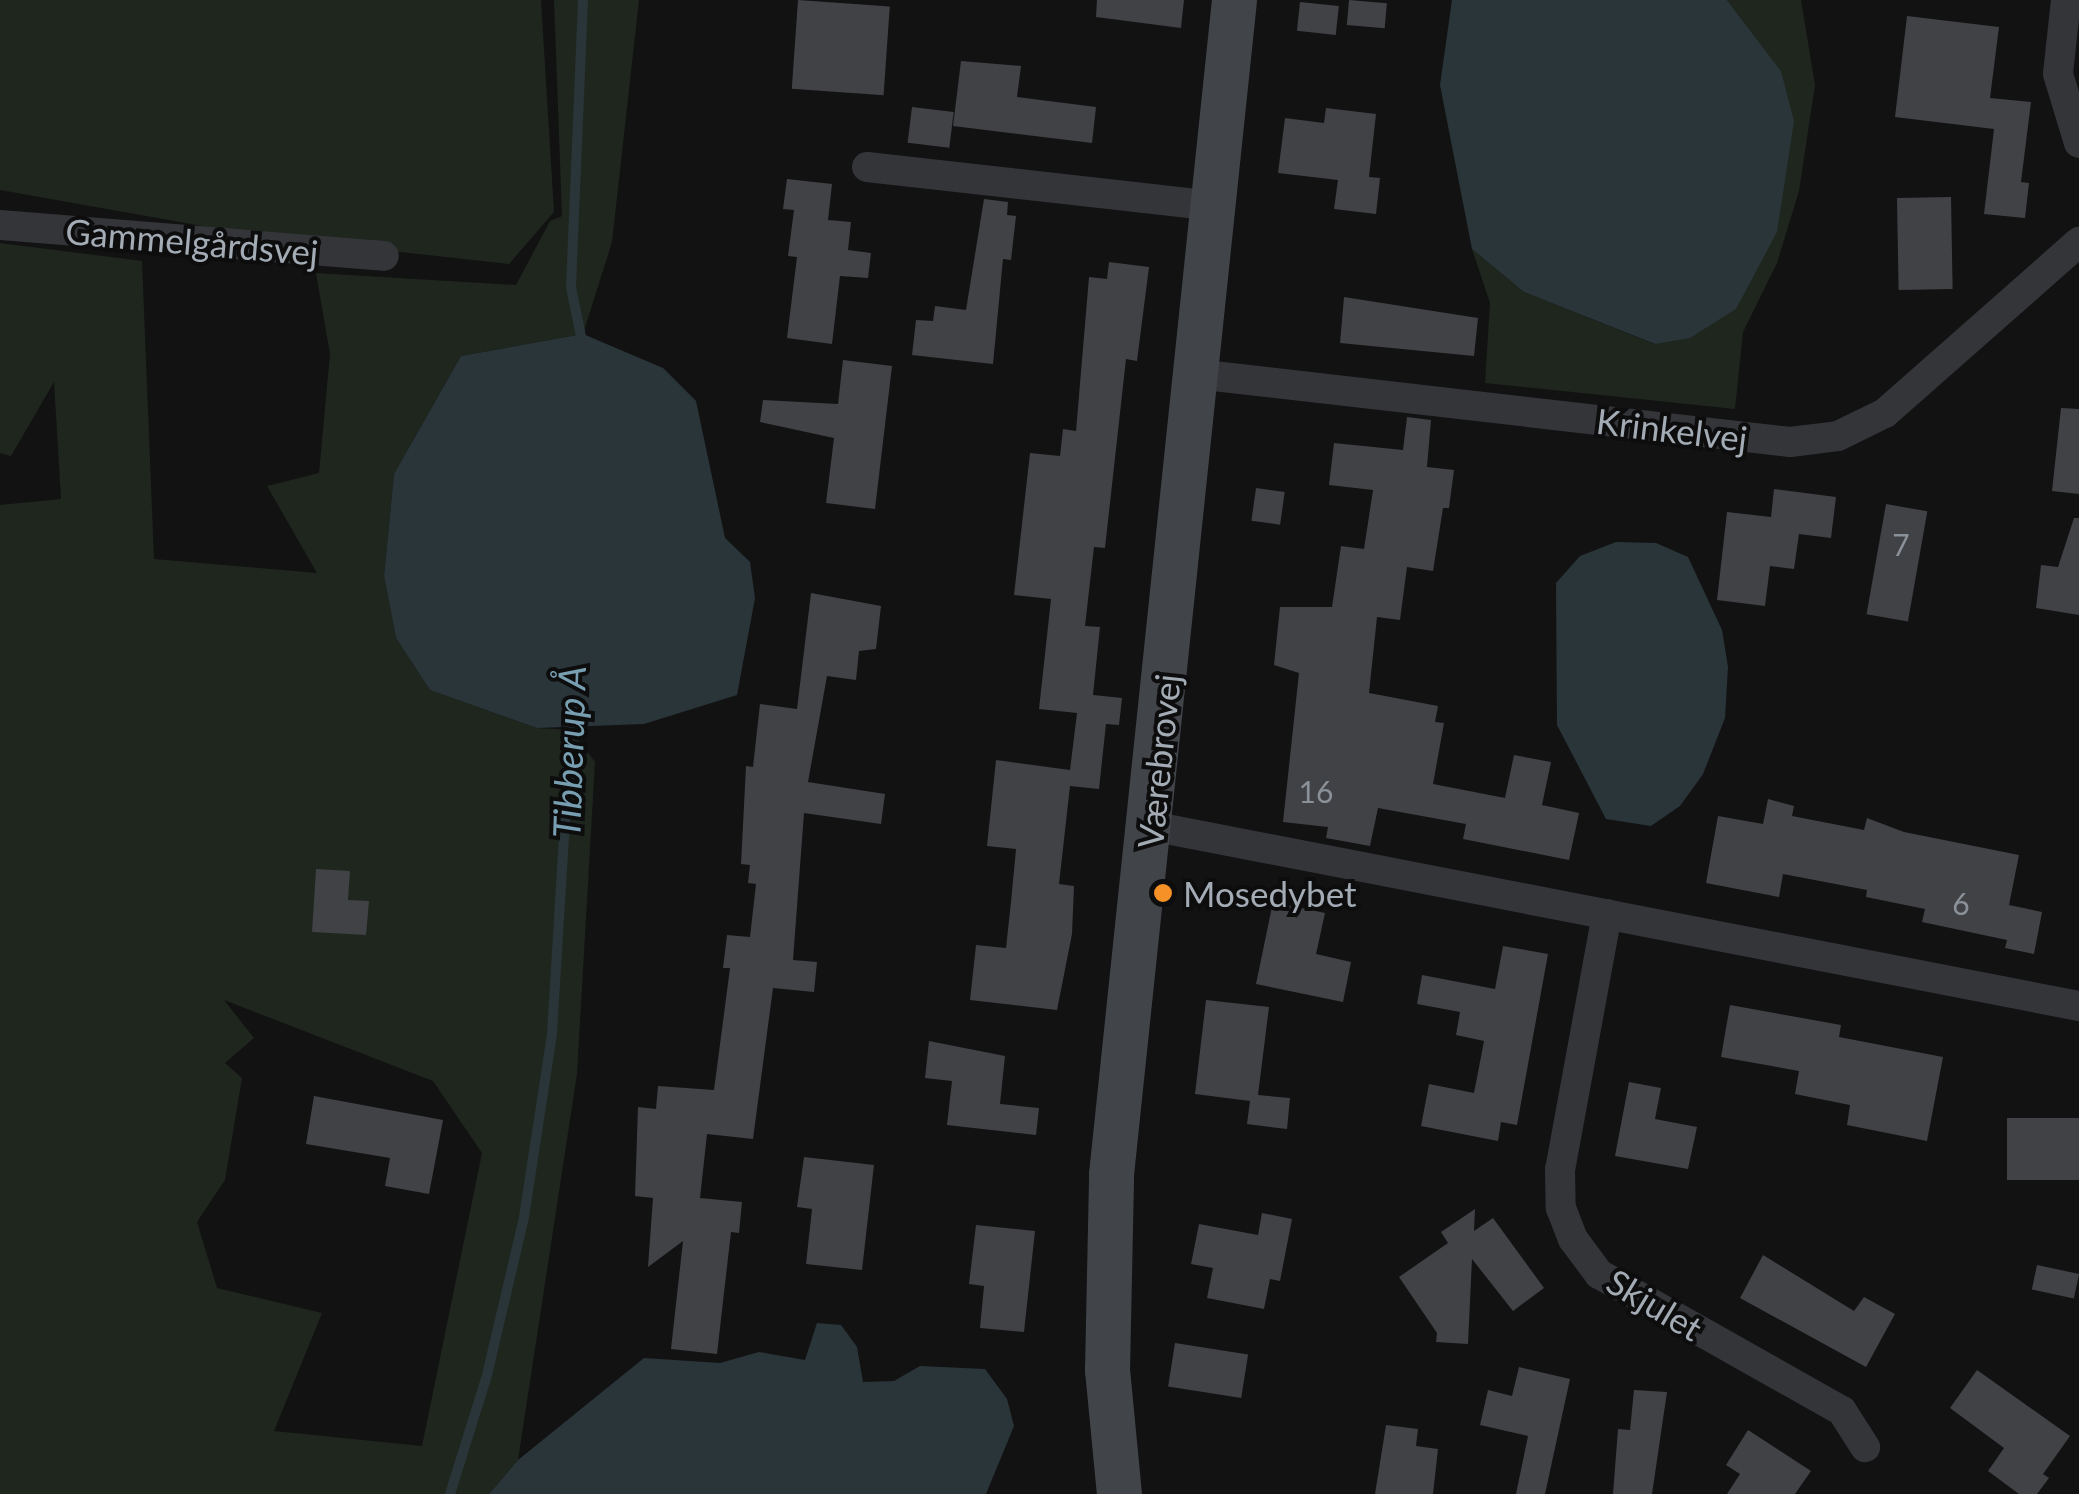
<!DOCTYPE html>
<meta charset="utf-8">
<style>
body{margin:0}
#map{position:relative;width:2079px;height:1494px;overflow:hidden;background:#121213;font-family:Lato,sans-serif}
div>[style]{position:absolute}
.green>*{inset:0;background:#1e261e}
.water>*{inset:0;background:#2a3539}
.stream>*{height:10px;margin:-5px;padding:0 5px;transform-origin:5px;border-radius:5px;background:#2a3539}
.building>*{inset:0;background:#414246;transform-origin:0 0}
.street>*{height:30px;margin:-15px;padding:0 15px;transform-origin:15px;border-radius:15px;background:#333539}
.secondary>*{height:45px;margin:-22.5px;padding:0 22.5px;transform-origin:22.5px;border-radius:22.5px;background:#414449}
.dots>*{width:28px;height:28px;translate:-50% -50%;box-sizing:border-box;border:5px solid #0d0d0e;border-radius:50%}
span{translate:-50% -50%;white-space:nowrap;text-align:center;line-height:1.15;-webkit-text-stroke:8px #0d0d0e;paint-order:stroke}
.number-label{font-size:30px;color:#8a9198}
.number-label span{-webkit-text-stroke-width:0}
.street-label{font-size:35px;color:#a3abb4}
.poi-label{font-size:35px;color:#a3abb4}
.left{translate:0 -50%;text-align:left}
.water-label{font-size:38px;color:#789fb1;font-style:italic}
</style>
<div id="map">
<div class="green">
<div style="clip-path:polygon(0 0,541px 0,554px 212px,509px 264px,264px 237px,0 190px)"></div>
<div style="clip-path:polygon(evenodd,554px 0,639px 0,612px 242px,583px 334px,461px 356px,394px 474px,384px 576px,396px 638px,430px 690px,537px 728px,571px 730px,595px 762px,577px 1074px,518px 1460px,489px 1494px,0 1494px,0 505px,61px 499px,54px 382px,11px 456px,0 453px,0 243px,142px 261px,154px 559px,317px 573px,267px 486px,319px 473px,330px 354px,316px 273px,516px 285px,550px 221px,562px 216px,554px 0,224px 1000px,433px 1081px,482px 1153px,422px 1446px,274px 1431px,322px 1313px,217px 1288px,197px 1222px,225px 1180px,242px 1078px,225px 1063px,254px 1038px,224px 1000px)"></div>
<div style="clip-path:polygon(1727px 0,1801px 0,1815px 85px,1799px 191px,1777px 263px,1743px 332px,1735px 409px,1485px 383px,1490px 303px,1472px 249px,1524px 292px,1654px 344px,1781px 71px)"></div>
</div>
<div class="water">
<div style="clip-path:polygon(1452px 0,1727px 0,1781px 71px,1794px 121px,1777px 232px,1736px 309px,1690px 338px,1655px 344px,1524px 292px,1472px 249px,1440px 85px)"></div>
<div style="clip-path:polygon(583px 334px,663px 368px,696px 401px,725px 538px,750px 562px,755px 598px,737px 695px,644px 724px,537px 728px,430px 690px,396px 638px,384px 576px,394px 474px,461px 356px)"></div>
<div style="clip-path:polygon(1616px 542px,1656px 543px,1688px 557px,1722px 630px,1728px 667px,1725px 718px,1703px 774px,1680px 806px,1651px 826px,1606px 819px,1557px 725px,1556px 583px,1580px 556px)"></div>
<div style="clip-path:polygon(817px 1323px,841px 1325px,857px 1347px,863px 1382px,894px 1381px,920px 1366px,985px 1369px,1007px 1399px,1014px 1426px,986px 1494px,489px 1494px,518px 1460px,644px 1358px,720px 1363px,759px 1352px,805px 1360px)"></div>
</div>
<div class="stream">
<div style="left:583px;top:346px;width:60px;rotate:-101.5deg"></div>
<div style="left:571px;top:287px;width:287px;rotate:-87.6deg"></div>
<div style="left:450px;top:1494px;width:125px;rotate:-72.7deg"></div>
<div style="left:487px;top:1375px;width:162px;rotate:-76.8deg"></div>
<div style="left:524px;top:1217px;width:186px;rotate:-81.3deg"></div>
<div style="left:552px;top:1033px;width:316px;rotate:-86.5deg"></div>
</div>
<div class="building">
<div style="left:798px;top:0;width:92px;height:89px;rotate:4deg"></div>
<div style="clip-path:polygon(1097px 0,1184px 0,1181px 28px,1096px 17px)"></div>
<div style="left:1349px;top:0;width:38px;height:25px;rotate:5deg"></div>
<div style="left:1300px;top:2px;width:39px;height:29px;rotate:6deg"></div>
<div style="clip-path:polygon(1907px 16px,1999px 27px,1990px 98px,2031px 102px,2021px 182px,2029px 183px,2025px 218px,1984px 214px,1994px 129px,1895px 117px)"></div>
<div style="clip-path:polygon(961px 61px,1021px 66px,1017px 97px,1096px 107px,1092px 143px,953px 126px)"></div>
<div style="left:912px;top:107px;width:42px;height:36px;rotate:7deg"></div>
<div style="clip-path:polygon(1326px 108px,1376px 114px,1369px 177px,1380px 178px,1376px 214px,1334px 209px,1338px 180px,1278px 173px,1285px 118px,1324px 123px)"></div>
<div style="clip-path:polygon(787px 179px,832px 184px,828px 220px,851px 222px,848px 250px,871px 253px,868px 278px,840px 276px,832px 344px,787px 338px,797px 257px,788px 256px,794px 210px,783px 209px)"></div>
<div style="left:1951px;top:197px;width:92px;height:54px;rotate:89deg"></div>
<div style="clip-path:polygon(984px 199px,1008px 202px,1007px 215px,1016px 216px,1011px 260px,1003px 259px,993px 364px,912px 355px,916px 320px,933px 321px,935px 306px,966px 310px)"></div>
<div style="clip-path:polygon(1109px 262px,1149px 267px,1137px 361px,1126px 359px,1105px 548px,1094px 547px,1085px 626px,1100px 627px,1093px 695px,1122px 698px,1119px 725px,1106px 724px,1099px 789px,1070px 786px,1059px 884px,1074px 886px,1072px 934px,1057px 1010px,970px 1000px,976px 945px,1006px 948px,1011px 902px,1016px 849px,987px 846px,996px 760px,1070px 770px,1077px 713px,1039px 709px,1051px 599px,1014px 595px,1030px 453px,1060px 456px,1063px 429px,1076px 431px,1089px 277px,1107px 279px)"></div>
<div style="clip-path:polygon(1344px 297px,1478px 318px,1474px 356px,1340px 343px)"></div>
<div style="clip-path:polygon(843px 360px,892px 366px,875px 509px,826px 503px,834px 438px,760px 422px,763px 400px,838px 404px)"></div>
<div style="clip-path:polygon(2061px 408px,2079px 409px,2079px 494px,2052px 491px)"></div>
<div style="clip-path:polygon(1407px 417px,1431px 420px,1427px 467px,1454px 470px,1449px 508px,1443px 508px,1433px 571px,1407px 567px,1400px 620px,1377px 617px,1369px 693px,1438px 706px,1435px 722px,1444px 723px,1433px 784px,1505px 798px,1514px 755px,1551px 762px,1542px 805px,1579px 813px,1569px 860px,1463px 839px,1466px 824px,1378px 808px,1370px 846px,1326px 838px,1328px 827px,1283px 822px,1299px 673px,1274px 665px,1280px 607px,1332px 607px,1341px 546px,1364px 549px,1373px 490px,1329px 485px,1334px 443px,1403px 450px)"></div>
<div style="left:1256px;top:488px;width:29px;height:33px;rotate:8deg"></div>
<div style="clip-path:polygon(1774px 489px,1836px 497px,1831px 538px,1799px 534px,1794px 569px,1770px 566px,1765px 606px,1717px 600px,1727px 512px,1771px 517px)"></div>
<div style="left:1886px;top:504px;width:42px;height:112px;rotate:10deg"></div>
<div style="clip-path:polygon(2074px 518px,2079px 518px,2079px 615px,2036px 608px,2041px 565px,2058px 567px)"></div>
<div style="clip-path:polygon(811px 593px,881px 606px,876px 649px,859px 651px,856px 680px,827px 676px,808px 782px,885px 794px,881px 824px,804px 813px,793px 960px,817px 962px,814px 992px,773px 988px,753px 1139px,707px 1134px,700px 1198px,742px 1202px,739px 1233px,731px 1232px,717px 1354px,671px 1349px,683px 1241px,648px 1267px,653px 1198px,635px 1196px,638px 1107px,656px 1109px,658px 1086px,714px 1090px,730px 968px,723px 968px,727px 935px,750px 937px,756px 884px,748px 883px,750px 865px,741px 864px,746px 766px,753px 767px,760px 704px,797px 709px)"></div>
<div style="clip-path:polygon(1768px 799px,1794px 806px,1792px 816px,1864px 830px,1867px 818px,1904px 832px,2019px 855px,2009px 905px,2042px 912px,2034px 954px,2005px 948px,2007px 940px,1922px 922px,1925px 909px,1866px 897px,1867px 890px,1783px 874px,1779px 897px,1706px 883px,1718px 816px,1763px 824px)"></div>
<div style="clip-path:polygon(316px 869px,350px 871px,348px 900px,369px 901px,366px 935px,312px 932px)"></div>
<div style="clip-path:polygon(1273px 902px,1325px 913px,1316px 954px,1351px 962px,1343px 1002px,1256px 984px)"></div>
<div style="clip-path:polygon(1503px 946px,1548px 954px,1517px 1125px,1501px 1122px,1498px 1141px,1421px 1126px,1429px 1084px,1474px 1093px,1484px 1041px,1456px 1035px,1460px 1012px,1417px 1004px,1422px 975px,1495px 989px)"></div>
<div style="clip-path:polygon(1206px 1000px,1269px 1007px,1258px 1095px,1290px 1098px,1287px 1129px,1247px 1124px,1250px 1101px,1195px 1094px)"></div>
<div style="clip-path:polygon(1730px 1005px,1841px 1025px,1839px 1037px,1943px 1057px,1927px 1141px,1847px 1125px,1850px 1105px,1795px 1094px,1799px 1071px,1721px 1057px)"></div>
<div style="clip-path:polygon(929px 1041px,1005px 1056px,1000px 1104px,1039px 1108px,1036px 1135px,947px 1125px,952px 1081px,925px 1078px)"></div>
<div style="clip-path:polygon(1629px 1082px,1661px 1088px,1655px 1119px,1697px 1127px,1688px 1169px,1615px 1156px)"></div>
<div style="clip-path:polygon(314px 1096px,443px 1120px,429px 1194px,385px 1186px,390px 1158px,306px 1144px)"></div>
<div style="left:2079px;top:1118px;width:62px;height:72px;rotate:90deg"></div>
<div style="clip-path:polygon(804px 1157px,874px 1165px,862px 1270px,806px 1264px,812px 1209px,797px 1207px)"></div>
<div style="clip-path:polygon(1475px 1209px,1474px 1231px,1493px 1218px,1544px 1288px,1513px 1311px,1472px 1259px,1468px 1344px,1436px 1342px,1437px 1333px,1399px 1277px,1448px 1243px,1441px 1232px)"></div>
<div style="clip-path:polygon(1262px 1213px,1292px 1219px,1280px 1281px,1270px 1279px,1264px 1309px,1207px 1298px,1213px 1268px,1191px 1264px,1199px 1224px,1258px 1235px)"></div>
<div style="clip-path:polygon(976px 1225px,1035px 1231px,1024px 1332px,980px 1328px,984px 1286px,969px 1284px)"></div>
<div style="clip-path:polygon(1763px 1255px,1854px 1311px,1864px 1297px,1895px 1314px,1866px 1367px,1740px 1298px)"></div>
<div style="left:2037px;top:1265px;width:43px;height:25px;rotate:12deg"></div>
<div style="left:1175px;top:1343px;width:74px;height:44px;rotate:9deg"></div>
<div style="clip-path:polygon(1519px 1367px,1570px 1379px,1545px 1494px,1516px 1494px,1528px 1436px,1480px 1425px,1488px 1390px,1512px 1396px)"></div>
<div style="clip-path:polygon(1977px 1370px,2070px 1436px,2043px 1474px,2049px 1478px,2037px 1494px,2019px 1494px,1988px 1471px,2004px 1448px,1950px 1408px)"></div>
<div style="clip-path:polygon(1634px 1390px,1667px 1392px,1652px 1494px,1613px 1494px,1618px 1429px,1630px 1430px)"></div>
<div style="clip-path:polygon(1386px 1425px,1418px 1429px,1416px 1446px,1438px 1449px,1433px 1494px,1375px 1494px)"></div>
<div style="clip-path:polygon(1748px 1430px,1811px 1471px,1795px 1494px,1727px 1494px,1740px 1474px,1726px 1465px)"></div>
</div>
<div class="street">
<div style="left:2066px;top:0;width:74px;rotate:96.2deg"></div>
<div style="left:2058px;top:74px;width:72px;rotate:73.1deg"></div>
<div style="left:867px;top:167px;width:349px;rotate:6.4deg"></div>
<div style="left:0;top:225px;width:385px;rotate:4.6deg"></div>
<div style="left:1196px;top:374px;width:598px;rotate:6.53deg"></div>
<div style="left:1790px;top:442px;width:48px;rotate:-7.1deg"></div>
<div style="left:1838px;top:436px;width:52px;rotate:-26.1deg"></div>
<div style="left:1885px;top:413px;width:259px;rotate:-41.4deg"></div>
<div style="left:1151px;top:826px;width:945px;rotate:10.98deg"></div>
<div style="left:1607px;top:914px;width:259px;rotate:100.4deg"></div>
<div style="left:1560px;top:1169px;width:39px;rotate:89deg"></div>
<div style="left:1561px;top:1208px;width:33px;rotate:69deg"></div>
<div style="left:1573px;top:1239px;width:44px;rotate:53.4deg"></div>
<div style="left:1599px;top:1274px;width:279px;rotate:29.4deg"></div>
<div style="left:1842px;top:1411px;width:43px;rotate:57.4deg"></div>
</div>
<div class="secondary">
<div style="left:1119px;top:1494px;width:125px;rotate:-95.5deg"></div>
<div style="left:1107px;top:1370px;width:196px;rotate:-88.8deg"></div>
<div style="left:1111px;top:1174px;width:1180px;rotate:-84.02deg"></div>
</div>
<div class="dots">
<div style="left:1163px;top:893px;background:#f69127"></div>
</div>
<div class="number-label">
<span style="left:1901px;top:544px">7</span>
<span style="left:1316px;top:791px">16</span>
<span style="left:1961px;top:903px">6</span>
</div>
<div class="street-label">
<span style="left:192px;top:241px;rotate:5deg">Gammelgårdsvej</span>
<span style="left:1672px;top:429px;rotate:7deg">Krinkelvej</span>
<span style="left:1158px;top:761px;rotate:-84deg">Værebrovej</span>
<span style="left:1655px;top:1304px;rotate:31deg">Skjulet</span>
</div>
<div class="poi-label">
<span class="left" style="left:1183px;top:893px">Mosedybet</span>
</div>
<div class="water-label">
<span style="left:569px;top:752px;rotate:-88deg">Tibberup Å</span>
</div>
</div>
